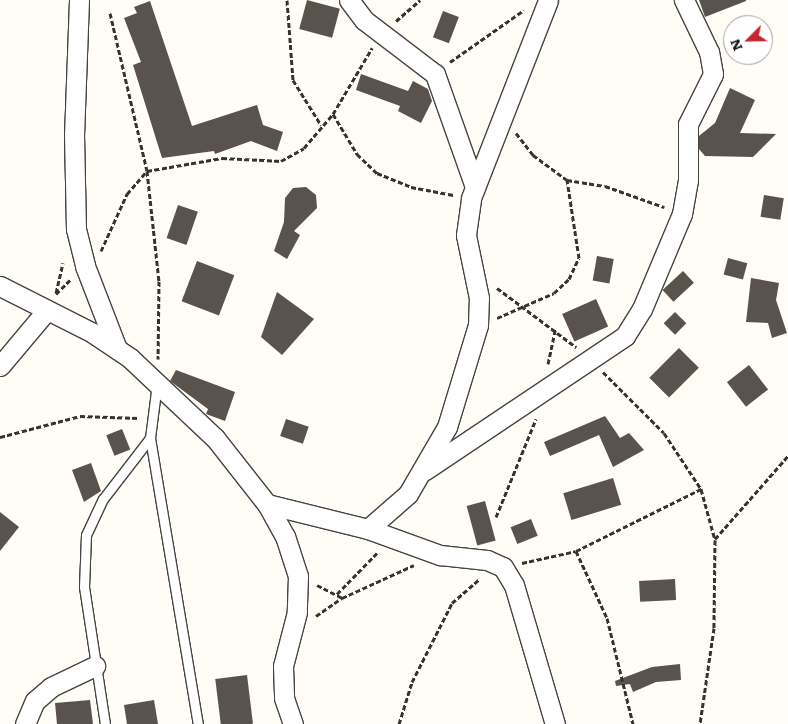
<!DOCTYPE html>
<style>
body{margin:0}
#map{position:relative;width:788px;height:724px;overflow:hidden;background:#fffdf5;font-family:Literata,serif}
div>[style]{position:absolute}
.building>*{inset:0;background:#5a524d;transform-origin:0 0}
.path>*{height:3px;margin-top:-1.5px;transform-origin:0;background:repeating-linear-gradient(90deg,#333 0 5px,transparent 0 7.5px)}
.roads{filter:drop-shadow(1px 0 #444) drop-shadow(-1px 0 #444) drop-shadow(0 1px #444) drop-shadow(0 -1px #444)}
.service>*{height:9px;margin:-4.5px;padding:0 4.5px;transform-origin:4.5px;border-radius:4.5px;background:#fff}
.minor>*{height:19px;margin:-9.5px;padding:0 9.5px;transform-origin:9.5px;border-radius:9.5px;background:#fff}
span{translate:-50% -50%;white-space:nowrap;text-align:center;line-height:1.15;-webkit-text-stroke:5px #fff;paint-order:stroke}
.north{position:absolute;left:723px;top:15px;width:50px;height:50px;box-sizing:border-box;background:#fff;border:1px solid #a0a0a0;border-radius:50%;rotate:247deg;font-size:14px;font-weight:700;line-height:20px;text-align:center;color:#111}
.north::after{content:'';display:block;margin:auto;width:18px;height:22px;background:#c4262e;clip-path:polygon(50% 0,100% 100%,50% 72%,0 100%)}
</style>
<div id="map">
<div class="building">
<div style="left:307px;top:0;width:34px;height:30px;rotate:15deg"></div>
<div style="clip-path:polygon(699px 0,746px 0,746px 1px,705px 17px)"></div>
<div style="clip-path:polygon(150px 1px,192px 126px,257px 105px,263px 125px,283px 132px,277px 151px,251px 141px,215px 154px,214px 151px,162px 158px,133px 65px,141px 62px,124px 18px,137px 13px,134px 7px)"></div>
<div style="left:443px;top:11px;width:17px;height:28px;rotate:21deg"></div>
<div style="clip-path:polygon(361px 74px,408px 91px,413px 81px,428px 89px,432px 101px,421px 123px,398px 111px,400px 106px,356px 90px)"></div>
<div style="clip-path:polygon(730px 88px,755px 100px,740px 133px,776px 134px,753px 157px,705px 156px,699px 149px,699px 136px,715px 123px)"></div>
<div style="clip-path:polygon(306px 187px,316px 195px,317px 208px,294px 231px,300px 235px,287px 259px,274px 251px,284px 222px,285px 198px,293px 188px)"></div>
<div style="left:764px;top:195px;width:20px;height:22px;rotate:9deg"></div>
<div style="left:178px;top:205px;width:21px;height:35px;rotate:19deg"></div>
<div style="left:597px;top:256px;width:17px;height:25px;rotate:10deg"></div>
<div style="left:728px;top:258px;width:20px;height:17px;rotate:15deg"></div>
<div style="left:197px;top:261px;width:40px;height:43px;rotate:21deg"></div>
<div style="left:683px;top:271px;width:16px;height:28px;rotate:47deg"></div>
<div style="clip-path:polygon(751px 278px,779px 283px,776px 300px,787px 333px,772px 338px,768px 323px,746px 322px)"></div>
<div style="clip-path:polygon(277px 292px,314px 319px,282px 355px,261px 337px)"></div>
<div style="left:596px;top:299px;width:30px;height:37px;rotate:66deg"></div>
<div style="left:675px;top:312px;width:16px;height:16px;rotate:45deg"></div>
<div style="left:679px;top:348px;width:28px;height:42px;rotate:45deg"></div>
<div style="left:749px;top:365px;width:31px;height:28px;rotate:52deg"></div>
<div style="clip-path:polygon(176px 370px,235px 392px,225px 421px,206px 414px,208px 409px,170px 381px)"></div>
<div style="clip-path:polygon(605px 416px,620px 438px,629px 433px,644px 450px,613px 467px,599px 435px,550px 456px,544px 442px)"></div>
<div style="left:286px;top:419px;width:24px;height:18px;rotate:19deg"></div>
<div style="left:122px;top:429px;width:22px;height:17px;rotate:68deg"></div>
<div style="clip-path:polygon(91px 463px,101px 491px,84px 502px,72px 470px)"></div>
<div style="left:613px;top:478px;width:28px;height:52px;rotate:73deg"></div>
<div style="left:485px;top:501px;width:41px;height:19px;rotate:75deg"></div>
<div style="clip-path:polygon(0 512px,19px 527px,0 551px)"></div>
<div style="left:531px;top:519px;width:18px;height:22px;rotate:68deg"></div>
<div style="left:675px;top:579px;width:21px;height:36px;rotate:87deg"></div>
<div style="clip-path:polygon(680px 664px,681px 680px,656px 682px,633px 692px,630px 684px,616px 686px,615px 681px,652px 667px)"></div>
<div style="left:247px;top:675px;width:49px;height:32px;rotate:83deg"></div>
<div style="clip-path:polygon(90px 700px,93px 724px,57px 724px,55px 703px)"></div>
<div style="clip-path:polygon(154px 700px,158px 724px,127px 724px,124px 705px)"></div>
</div>
<div class="path">
<div style="left:287px;top:0;width:80px;rotate:85.7deg"></div>
<div style="left:293px;top:80px;width:53px;rotate:58.1deg"></div>
<div style="left:110px;top:13px;width:162px;rotate:76.8deg"></div>
<div style="left:147px;top:171px;width:111px;rotate:83.8deg"></div>
<div style="left:159px;top:281px;width:78px;rotate:90.7deg"></div>
<div style="left:396px;top:21px;width:32px;rotate:-41deg"></div>
<div style="left:450px;top:62px;width:90px;rotate:-35.1deg"></div>
<div style="left:333px;top:114px;width:47px;rotate:59deg"></div>
<div style="left:357px;top:154px;width:28px;rotate:44deg"></div>
<div style="left:377px;top:173px;width:37px;rotate:22deg"></div>
<div style="left:411px;top:187px;width:43px;rotate:10.8deg"></div>
<div style="left:516px;top:133px;width:28px;rotate:52deg"></div>
<div style="left:533px;top:155px;width:42px;rotate:36.3deg"></div>
<div style="left:567px;top:180px;width:38px;rotate:9deg"></div>
<div style="left:605px;top:186px;width:63px;rotate:19.6deg"></div>
<div style="left:101px;top:251px;width:63px;rotate:-65.5deg"></div>
<div style="left:127px;top:194px;width:30px;rotate:-49deg"></div>
<div style="left:147px;top:171px;width:76px;rotate:-9.8deg"></div>
<div style="left:222px;top:158px;width:59px;rotate:2.9deg"></div>
<div style="left:281px;top:161px;width:26px;rotate:-29deg"></div>
<div style="left:304px;top:148px;width:45px;rotate:-49.5deg"></div>
<div style="left:333px;top:114px;width:77px;rotate:-59.4deg"></div>
<div style="left:497px;top:288px;width:99px;rotate:36.8deg"></div>
<div style="left:56px;top:293px;width:31px;rotate:-77deg"></div>
<div style="left:56px;top:294px;width:21px;rotate:-45deg"></div>
<div style="left:497px;top:318px;width:62px;rotate:-23.7deg"></div>
<div style="left:554px;top:293px;width:21px;rotate:-43deg"></div>
<div style="left:569px;top:279px;width:23px;rotate:-65deg"></div>
<div style="left:579px;top:258px;width:79px;rotate:-98.7deg"></div>
<div style="left:548px;top:364px;width:35px;rotate:-78deg"></div>
<div style="left:603px;top:372px;width:86px;rotate:45deg"></div>
<div style="left:664px;top:433px;width:67px;rotate:56.5deg"></div>
<div style="left:701px;top:489px;width:53px;rotate:74.6deg"></div>
<div style="left:715px;top:540px;width:88px;rotate:90.7deg"></div>
<div style="left:714px;top:628px;width:97px;rotate:98.3deg"></div>
<div style="left:0;top:437px;width:83px;rotate:-14.7deg"></div>
<div style="left:80px;top:416px;width:59px;rotate:1.9deg"></div>
<div style="left:496px;top:517px;width:106px;rotate:-67.8deg"></div>
<div style="left:715px;top:539px;width:111px;rotate:-48.7deg"></div>
<div style="left:576px;top:551px;width:74px;rotate:65.2deg"></div>
<div style="left:607px;top:618px;width:109px;rotate:76.2deg"></div>
<div style="left:522px;top:563px;width:55px;rotate:-12.5deg"></div>
<div style="left:576px;top:551px;width:140px;rotate:-26.4deg"></div>
<div style="left:317px;top:585px;width:28px;rotate:27deg"></div>
<div style="left:337px;top:594px;width:59px;rotate:-45.7deg"></div>
<div style="left:316px;top:616px;width:32px;rotate:-35deg"></div>
<div style="left:342px;top:598px;width:79px;rotate:-24.6deg"></div>
<div style="left:399px;top:724px;width:44px;rotate:-72.8deg"></div>
<div style="left:412px;top:682px;width:89px;rotate:-63.1deg"></div>
<div style="left:452px;top:603px;width:37px;rotate:-41deg"></div>
</div>
<div class="roads">
<div class="service">
<div style="left:150px;top:438px;width:290px;rotate:80.5deg"></div>
<div style="left:105px;top:724px;width:139px;rotate:-98.7deg"></div>
<div style="left:84px;top:587px;width:52px;rotate:-87.8deg"></div>
<div style="left:86px;top:535px;width:40px;rotate:-65deg"></div>
<div style="left:103px;top:499px;width:77px;rotate:-52.4deg"></div>
<div style="left:150px;top:438px;width:55px;rotate:-82.7deg"></div>
</div>
<div class="minor">
<div style="left:79px;top:0;width:134px;rotate:92.1deg"></div>
<div style="left:74px;top:134px;width:95px;rotate:88.8deg"></div>
<div style="left:76px;top:229px;width:38px;rotate:76deg"></div>
<div style="left:85px;top:266px;width:89px;rotate:68.9deg"></div>
<div style="left:349px;top:0;width:25px;rotate:53deg"></div>
<div style="left:364px;top:20px;width:89px;rotate:37.3deg"></div>
<div style="left:435px;top:74px;width:120px;rotate:70.5deg"></div>
<div style="left:0;top:286px;width:104px;rotate:26.8deg"></div>
<div style="left:93px;top:333px;width:45px;rotate:34deg"></div>
<div style="left:130px;top:358px;width:117px;rotate:43.3deg"></div>
<div style="left:215px;top:438px;width:84px;rotate:51.8deg"></div>
<div style="left:267px;top:504px;width:37px;rotate:61deg"></div>
<div style="left:285px;top:536px;width:42px;rotate:72deg"></div>
<div style="left:298px;top:576px;width:36px;rotate:92deg"></div>
<div style="left:297px;top:612px;width:56px;rotate:104.5deg"></div>
<div style="left:283px;top:666px;width:32px;rotate:88deg"></div>
<div style="left:284px;top:698px;width:28px;rotate:71deg"></div>
<div style="left:0;top:366px;width:73px;rotate:-50deg"></div>
<div style="left:425px;top:470px;width:241px;rotate:-33.8deg"></div>
<div style="left:625px;top:336px;width:32px;rotate:-58deg"></div>
<div style="left:642px;top:309px;width:103px;rotate:-67.2deg"></div>
<div style="left:682px;top:214px;width:35px;rotate:-80deg"></div>
<div style="left:688px;top:180px;width:56px;rotate:-90deg"></div>
<div style="left:688px;top:124px;width:56px;rotate:-63.4deg"></div>
<div style="left:713px;top:74px;width:22px;rotate:-100deg"></div>
<div style="left:709px;top:52px;width:58px;rotate:-115.7deg"></div>
<div style="left:267px;top:504px;width:104px;rotate:13.9deg"></div>
<div style="left:368px;top:529px;width:77px;rotate:19.9deg"></div>
<div style="left:440px;top:555px;width:47px;rotate:6.1deg"></div>
<div style="left:487px;top:560px;width:17px;rotate:24deg"></div>
<div style="left:503px;top:567px;width:21px;rotate:59deg"></div>
<div style="left:514px;top:585px;width:145px;rotate:73.6deg"></div>
<div style="left:368px;top:529px;width:53px;rotate:-41.2deg"></div>
<div style="left:408px;top:494px;width:78px;rotate:-59.8deg"></div>
<div style="left:447px;top:427px;width:107px;rotate:-73.1deg"></div>
<div style="left:478px;top:325px;width:27px;rotate:-88deg"></div>
<div style="left:479px;top:298px;width:64px;rotate:-101.7deg"></div>
<div style="left:466px;top:235px;width:37px;rotate:-82deg"></div>
<div style="left:471px;top:198px;width:212px;rotate:-68.7deg"></div>
<div style="left:25px;top:724px;width:25px;rotate:-67deg"></div>
<div style="left:35px;top:701px;width:21px;rotate:-41deg"></div>
<div style="left:51px;top:687px;width:49px;rotate:-25.5deg"></div>
</div>
</div>
<div class="north">N</div>
</div>
